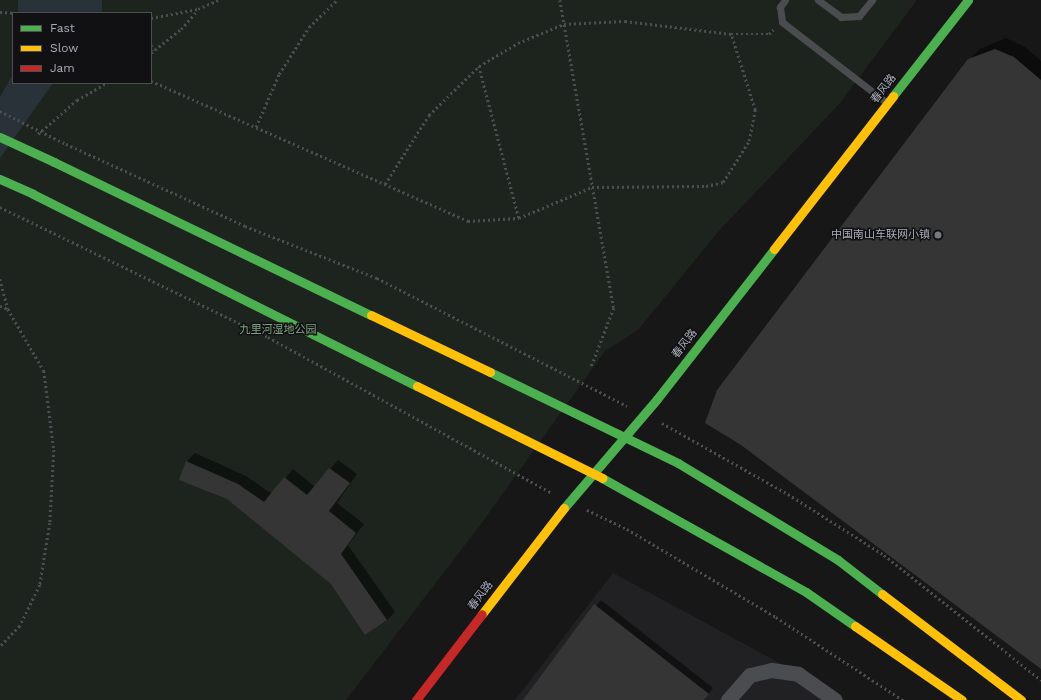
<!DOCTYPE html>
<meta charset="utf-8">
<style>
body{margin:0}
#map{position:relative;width:1041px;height:700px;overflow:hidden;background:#171717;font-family:"Work Sans","Noto Sans SC",sans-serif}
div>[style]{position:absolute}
.built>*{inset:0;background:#212123}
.green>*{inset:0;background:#1d241e}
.water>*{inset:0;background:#2a3239;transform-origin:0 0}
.shadow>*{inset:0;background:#0007}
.building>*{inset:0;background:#353536}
.path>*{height:2.5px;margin-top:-1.25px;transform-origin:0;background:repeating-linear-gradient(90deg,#4d4e52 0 2px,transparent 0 5px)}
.lane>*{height:7px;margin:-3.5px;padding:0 3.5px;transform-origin:3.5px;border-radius:3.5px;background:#4b4c50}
.street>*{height:15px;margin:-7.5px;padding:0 7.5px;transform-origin:7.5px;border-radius:7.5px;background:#4b4c50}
.fast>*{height:9px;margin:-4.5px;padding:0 4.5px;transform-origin:4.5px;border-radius:4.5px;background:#4caf50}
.slow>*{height:9px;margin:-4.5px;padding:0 4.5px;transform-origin:4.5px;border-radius:4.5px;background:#ffc107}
.jam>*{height:9px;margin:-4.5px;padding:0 4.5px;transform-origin:4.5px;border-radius:4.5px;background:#c62828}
.path-bridge>*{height:2.5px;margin-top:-1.25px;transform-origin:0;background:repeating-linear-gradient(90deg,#4d4e52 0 2px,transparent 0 5px)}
.fast-bridge>*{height:9px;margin:-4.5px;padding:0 4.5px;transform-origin:4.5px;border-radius:4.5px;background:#4caf50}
.dots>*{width:11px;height:11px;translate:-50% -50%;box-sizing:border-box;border:2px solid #111113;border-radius:50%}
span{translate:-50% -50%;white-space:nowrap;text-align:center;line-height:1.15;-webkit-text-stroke:3px #111113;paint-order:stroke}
.street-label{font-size:11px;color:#a8adb8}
.poi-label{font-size:11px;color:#a8adb8}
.right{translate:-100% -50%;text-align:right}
.park-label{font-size:11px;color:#7fa381}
.legend{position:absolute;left:12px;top:12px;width:140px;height:72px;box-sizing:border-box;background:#111113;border:1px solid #4d4f55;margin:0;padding:5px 7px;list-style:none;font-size:12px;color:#a8adb8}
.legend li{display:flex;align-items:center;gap:8px;height:20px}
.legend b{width:20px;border:1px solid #4d4f55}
</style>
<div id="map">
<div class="built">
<div style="clip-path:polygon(613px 573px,787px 667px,828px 700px,515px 700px)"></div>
</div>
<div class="green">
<div style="clip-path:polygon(evenodd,0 0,917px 0,840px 103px,718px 232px,638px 330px,605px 351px,481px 524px,346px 700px,0 700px,0 0,13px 13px,151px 13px,151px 83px,13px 83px,13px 13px)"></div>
</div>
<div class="water">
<div style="left:18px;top:0;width:84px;height:13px"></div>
<div style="clip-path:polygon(13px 74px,13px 83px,53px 83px,0 158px,0 97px)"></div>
</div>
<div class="shadow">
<div style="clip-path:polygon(1006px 38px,1025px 47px,1041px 61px,1041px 668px,969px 60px,980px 49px)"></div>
<div style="clip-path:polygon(195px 453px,246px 476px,272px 494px,293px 469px,315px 487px,338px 460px,357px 474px,337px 503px,364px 524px,348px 545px,395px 612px,387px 620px,332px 583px,187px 461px)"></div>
<div style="clip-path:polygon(601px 600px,713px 688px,704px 700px,524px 700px)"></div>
</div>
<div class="building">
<div style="clip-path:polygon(995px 49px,1014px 57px,1041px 80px,1041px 669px,741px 445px,705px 423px,717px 390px,968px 59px)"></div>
<div style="clip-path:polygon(186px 461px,238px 484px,264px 502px,284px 477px,307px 495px,329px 468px,350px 483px,329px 511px,356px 533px,341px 554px,387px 620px,365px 635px,331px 584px,227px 499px,179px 480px)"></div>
<div style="clip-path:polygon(594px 604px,709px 694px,704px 700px,523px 700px)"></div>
</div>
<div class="path">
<div style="left:560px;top:0;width:313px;rotate:80.1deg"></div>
<div style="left:614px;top:308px;width:64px;rotate:111deg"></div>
<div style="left:0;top:12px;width:16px;rotate:4deg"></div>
<div style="left:151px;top:18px;width:48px;rotate:-10.8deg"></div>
<div style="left:198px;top:9px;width:22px;rotate:-24deg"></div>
<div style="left:151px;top:45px;width:6px;rotate:59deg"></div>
<div style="left:151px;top:53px;width:38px;rotate:-39deg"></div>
<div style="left:181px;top:29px;width:25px;rotate:-48deg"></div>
<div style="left:479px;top:66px;width:157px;rotate:75.3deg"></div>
<div style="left:151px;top:81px;width:347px;rotate:23.8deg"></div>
<div style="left:468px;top:221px;width:51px;rotate:-3.4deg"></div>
<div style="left:519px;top:218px;width:79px;rotate:-23deg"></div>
<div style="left:592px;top:187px;width:114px;rotate:-0.5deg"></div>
<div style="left:706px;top:186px;width:17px;rotate:-13deg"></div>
<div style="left:723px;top:182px;width:49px;rotate:-57.6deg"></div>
<div style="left:749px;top:141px;width:32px;rotate:-79deg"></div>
<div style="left:755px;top:110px;width:80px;rotate:-107.5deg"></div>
<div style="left:256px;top:127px;width:58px;rotate:-66.5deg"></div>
<div style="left:279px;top:74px;width:56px;rotate:-57.4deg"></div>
<div style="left:309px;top:27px;width:39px;rotate:-44deg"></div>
<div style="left:38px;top:134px;width:52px;rotate:-41.1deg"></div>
<div style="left:77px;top:100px;width:34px;rotate:-30deg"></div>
<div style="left:66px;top:144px;width:197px;rotate:24.6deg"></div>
<div style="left:245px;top:226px;width:142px;rotate:21.5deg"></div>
<div style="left:377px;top:278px;width:281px;rotate:27.1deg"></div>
<div style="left:385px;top:184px;width:82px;rotate:-57.5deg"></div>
<div style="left:429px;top:115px;width:70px;rotate:-44.4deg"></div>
<div style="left:479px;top:66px;width:45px;rotate:-30.5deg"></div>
<div style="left:518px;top:43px;width:50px;rotate:-22.4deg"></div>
<div style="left:564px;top:24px;width:61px;rotate:-2.8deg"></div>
<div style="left:625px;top:21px;width:107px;rotate:7deg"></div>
<div style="left:731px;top:34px;width:38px"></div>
<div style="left:769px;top:34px;width:6px;rotate:-45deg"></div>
<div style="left:0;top:207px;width:298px;rotate:25.9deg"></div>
<div style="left:268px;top:337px;width:324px;rotate:28.8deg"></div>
<div style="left:0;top:279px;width:31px;rotate:75deg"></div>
<div style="left:8px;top:309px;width:72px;rotate:59.9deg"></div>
<div style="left:44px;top:371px;width:80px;rotate:82.8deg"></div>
<div style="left:54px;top:450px;width:73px;rotate:93.1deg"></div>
<div style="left:50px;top:523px;width:63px;rotate:99.2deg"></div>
<div style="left:40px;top:585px;width:46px;rotate:116deg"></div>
<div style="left:20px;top:626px;width:29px;rotate:134deg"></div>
<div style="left:0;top:306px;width:9px;rotate:21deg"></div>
<div style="left:662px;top:423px;width:145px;rotate:29.4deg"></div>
<div style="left:788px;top:494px;width:114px;rotate:32.4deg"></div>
<div style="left:884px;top:555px;width:201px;rotate:38.5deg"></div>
<div style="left:587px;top:510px;width:44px;rotate:25.4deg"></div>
<div style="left:627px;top:529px;width:173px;rotate:30.6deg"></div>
<div style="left:776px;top:617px;width:152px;rotate:33.2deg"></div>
</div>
<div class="lane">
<div style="left:785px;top:0;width:9px;rotate:126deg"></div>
<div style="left:780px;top:7px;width:15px;rotate:82deg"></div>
<div style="left:782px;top:22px;width:131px;rotate:37.6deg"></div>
<div style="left:818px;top:0;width:29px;rotate:36deg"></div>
<div style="left:841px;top:17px;width:18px;rotate:-3deg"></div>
<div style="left:859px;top:16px;width:21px;rotate:-51deg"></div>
</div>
<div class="street">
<div style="left:728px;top:700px;width:33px;rotate:-49deg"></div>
<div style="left:750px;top:675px;width:22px;rotate:-13deg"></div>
<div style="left:771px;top:670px;width:27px;rotate:8deg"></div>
<div style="left:798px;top:674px;width:45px;rotate:35.1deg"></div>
</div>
<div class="fast">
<div style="left:893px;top:96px;width:122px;rotate:-52deg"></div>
<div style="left:54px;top:162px;width:352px;rotate:25.8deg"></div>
<div style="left:33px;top:194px;width:429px;rotate:26.6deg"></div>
<div style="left:490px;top:372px;width:209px;rotate:25.8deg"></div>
<div style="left:678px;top:463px;width:187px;rotate:31.2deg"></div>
<div style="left:838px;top:560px;width:56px;rotate:37.7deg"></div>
<div style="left:602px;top:478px;width:234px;rotate:29.2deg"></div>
<div style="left:806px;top:592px;width:60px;rotate:34.8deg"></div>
<div style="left:564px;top:508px;width:143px;rotate:-49.5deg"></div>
<div style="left:657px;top:399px;width:190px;rotate:-52deg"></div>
</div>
<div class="slow">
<div style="left:774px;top:249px;width:194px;rotate:-52.1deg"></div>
<div style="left:371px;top:315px;width:132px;rotate:25.6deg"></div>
<div style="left:417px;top:386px;width:207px;rotate:26.4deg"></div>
<div style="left:882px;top:594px;width:175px;rotate:37.3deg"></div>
<div style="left:482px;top:614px;width:134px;rotate:-52.3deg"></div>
<div style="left:855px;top:626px;width:130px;rotate:34.7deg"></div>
</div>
<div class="jam">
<div style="left:416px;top:700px;width:108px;rotate:-52.5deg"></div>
</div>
<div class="path-bridge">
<div style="left:0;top:111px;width:74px;rotate:26.6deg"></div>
</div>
<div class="fast-bridge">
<div style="left:0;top:137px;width:60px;rotate:24.8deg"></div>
<div style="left:0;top:179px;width:36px;rotate:24deg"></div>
</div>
<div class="dots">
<div style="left:938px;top:235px;background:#757880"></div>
</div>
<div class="street-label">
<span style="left:884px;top:89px;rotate:-52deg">春风路</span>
<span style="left:685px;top:344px;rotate:-52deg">春风路</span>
<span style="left:481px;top:596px;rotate:-53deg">春风路</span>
</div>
<div class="poi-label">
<span class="right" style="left:930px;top:235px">中国南山车联网小镇</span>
</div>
<div class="park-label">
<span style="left:278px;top:330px">九里河湿地公园</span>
</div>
<ul class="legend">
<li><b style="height:5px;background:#4caf50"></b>Fast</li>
<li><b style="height:5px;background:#ffc107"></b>Slow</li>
<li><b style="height:5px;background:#c62828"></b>Jam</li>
</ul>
</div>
